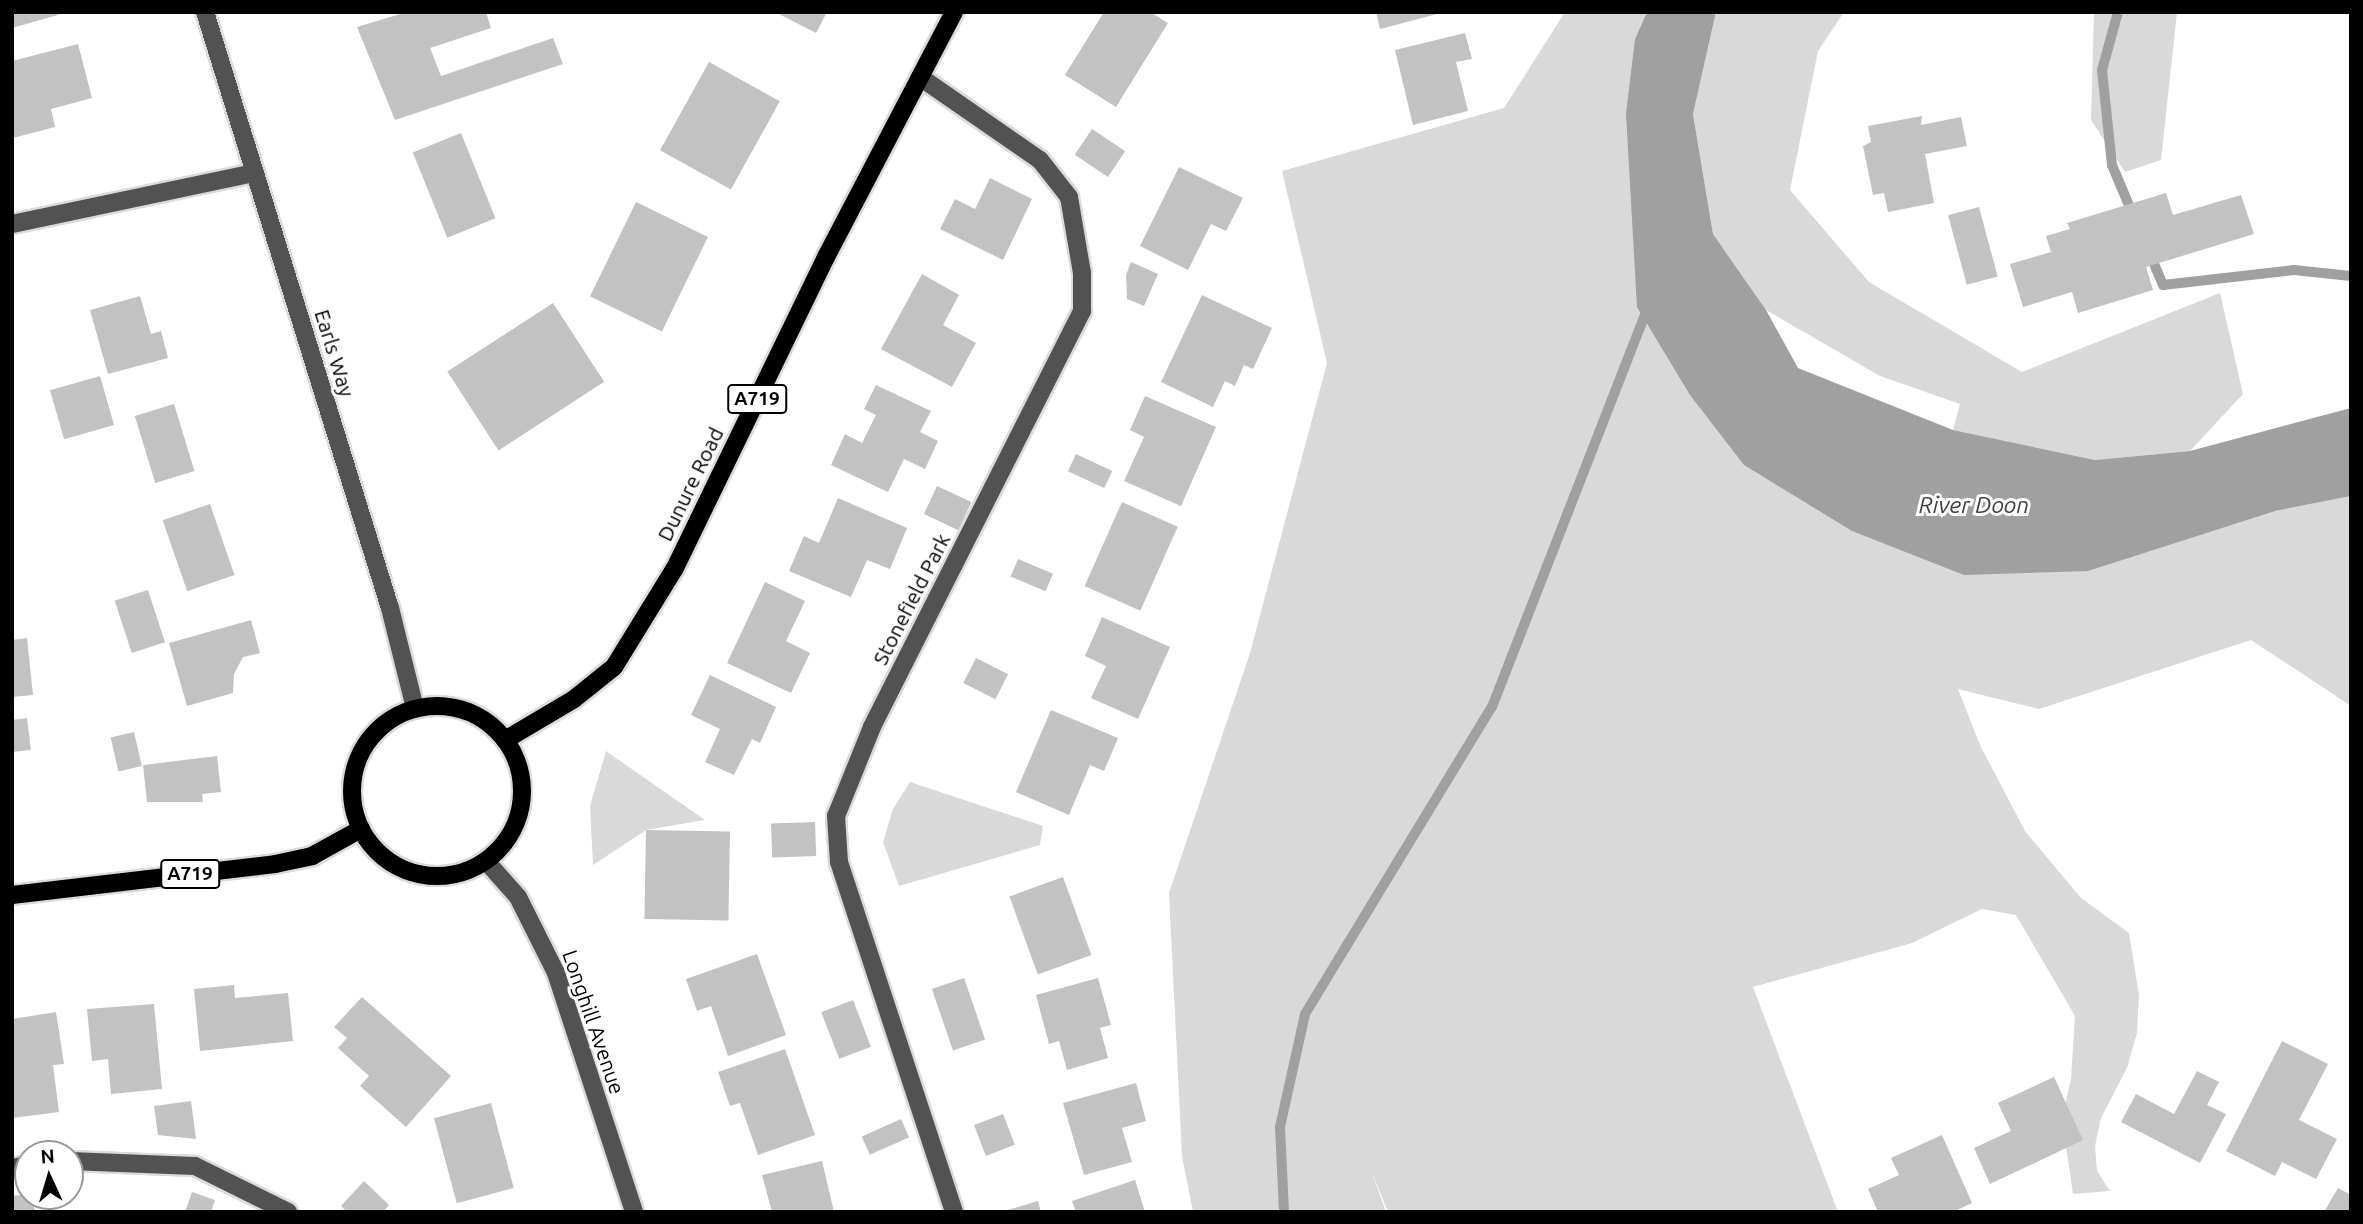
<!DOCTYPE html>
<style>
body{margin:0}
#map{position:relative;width:2363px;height:1224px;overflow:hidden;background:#fff;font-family:Ubuntu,sans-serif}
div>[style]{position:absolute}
.green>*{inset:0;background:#d9d9d9}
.water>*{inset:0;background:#a0a0a0}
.stream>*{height:10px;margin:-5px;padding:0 5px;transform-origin:5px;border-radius:5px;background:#a0a0a0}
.building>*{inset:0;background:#c2c2c2;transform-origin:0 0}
.roads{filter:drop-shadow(2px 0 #dbdbdb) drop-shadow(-2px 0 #dbdbdb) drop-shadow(0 2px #dbdbdb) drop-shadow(0 -2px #dbdbdb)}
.minor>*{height:18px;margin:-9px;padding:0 9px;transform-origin:9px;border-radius:9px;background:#525252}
.major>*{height:18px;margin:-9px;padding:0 9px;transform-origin:9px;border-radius:9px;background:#000}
.major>.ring{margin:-9px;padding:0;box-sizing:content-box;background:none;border:18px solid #000;border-radius:50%}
span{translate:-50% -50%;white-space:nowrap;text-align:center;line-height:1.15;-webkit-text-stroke:6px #fff;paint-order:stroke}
.shield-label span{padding:2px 5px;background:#fff;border:2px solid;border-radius:5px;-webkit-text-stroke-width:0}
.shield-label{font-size:19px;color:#000;font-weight:700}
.street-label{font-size:21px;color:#000}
.water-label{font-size:23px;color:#414141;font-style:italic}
.frame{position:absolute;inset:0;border:14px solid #000;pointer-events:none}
.north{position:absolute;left:14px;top:1140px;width:70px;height:70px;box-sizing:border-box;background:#fff;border:2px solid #999;border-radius:50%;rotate:356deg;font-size:19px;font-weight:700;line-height:28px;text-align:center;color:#000}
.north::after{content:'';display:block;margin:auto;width:24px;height:32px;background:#000;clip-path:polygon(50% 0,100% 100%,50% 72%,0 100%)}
</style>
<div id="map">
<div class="green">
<div style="clip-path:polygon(1565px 12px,1647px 12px,1635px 39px,1690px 395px,2275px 511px,2351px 496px,2351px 706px,2251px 640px,2039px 709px,1958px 689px,1980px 745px,2025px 831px,2081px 898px,2129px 933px,2139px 995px,2137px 1033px,2127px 1068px,2101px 1118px,2095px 1146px,2097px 1171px,2110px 1191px,2073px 1194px,2062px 1119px,2071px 1079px,2075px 1016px,2016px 915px,1982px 909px,1912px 943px,1753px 987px,1838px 1212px,1388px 1212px,1371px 1170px,1386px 1212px,1193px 1212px,1182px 1156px,1169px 893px,1250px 653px,1327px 363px,1282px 171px,1504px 108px)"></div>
<div style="clip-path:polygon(1716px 12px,1844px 12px,1818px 51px,1790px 190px,1869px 282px,2022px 372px,2220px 293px,2243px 394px,2190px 451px,2095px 460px,1953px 430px,1960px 404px,1880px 376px,1766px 310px,1713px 234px,1693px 114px)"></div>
<div style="clip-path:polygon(2094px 12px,2177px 12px,2161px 160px,2125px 172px,2091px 120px)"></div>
<div style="clip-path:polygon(606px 751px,705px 820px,646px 830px,593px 865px,590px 806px)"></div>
<div style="clip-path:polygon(910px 782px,1043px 826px,1040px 845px,899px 886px,883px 842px,893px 809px)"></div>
</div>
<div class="water">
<div style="clip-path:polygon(1647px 12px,1716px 12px,1693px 114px,1713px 234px,1766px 310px,1798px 368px,1953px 430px,2095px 460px,2190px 451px,2351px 408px,2351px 496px,2275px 511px,2088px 571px,1964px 575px,1852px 531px,1744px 465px,1690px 395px,1637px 307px,1626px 114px,1635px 39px)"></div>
</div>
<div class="stream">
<div style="left:2118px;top:12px;width:60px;rotate:105.4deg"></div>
<div style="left:2102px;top:70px;width:96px;rotate:84deg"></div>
<div style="left:2112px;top:165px;width:54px;rotate:67.2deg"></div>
<div style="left:2149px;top:252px;width:36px;rotate:67deg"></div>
<div style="left:2163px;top:285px;width:132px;rotate:-6.5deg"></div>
<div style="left:2294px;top:270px;width:57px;rotate:6deg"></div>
<div style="left:1284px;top:1212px;width:85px;rotate:-92.7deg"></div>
<div style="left:1280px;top:1127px;width:116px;rotate:-77.5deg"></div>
<div style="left:1305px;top:1014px;width:359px;rotate:-58.7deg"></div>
<div style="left:1492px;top:707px;width:432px;rotate:-68.7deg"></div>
</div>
<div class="building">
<div style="clip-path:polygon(12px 12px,57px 12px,58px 15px,12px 28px)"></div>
<div style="clip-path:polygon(407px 12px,486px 12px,491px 28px,430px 48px,441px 76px,553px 38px,563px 64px,395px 120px,357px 27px)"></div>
<div style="clip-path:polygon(775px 12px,827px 12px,816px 33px)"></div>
<div style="clip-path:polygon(1104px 12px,1150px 12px,1168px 23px,1116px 107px,1065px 75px)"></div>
<div style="clip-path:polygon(1376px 12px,1441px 12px,1441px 13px,1380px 29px)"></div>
<div style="clip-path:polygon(1465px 33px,1472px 59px,1456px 62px,1468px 111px,1413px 125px,1395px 50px)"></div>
<div style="clip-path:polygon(78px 44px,92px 98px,51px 109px,55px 127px,13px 138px,12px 61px)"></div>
<div style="left:709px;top:62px;width:81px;height:101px;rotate:29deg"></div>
<div style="clip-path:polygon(1922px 116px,1921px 125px,1961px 117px,1967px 146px,1925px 154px,1934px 203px,1888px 212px,1884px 193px,1873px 195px,1863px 146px,1871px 142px,1868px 126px)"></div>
<div style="left:1092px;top:129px;width:40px;height:31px;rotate:34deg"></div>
<div style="left:461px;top:133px;width:92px;height:52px;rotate:68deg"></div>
<div style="clip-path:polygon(1179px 167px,1243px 198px,1226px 231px,1211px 224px,1188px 270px,1140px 246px)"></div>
<div style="clip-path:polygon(990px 178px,1032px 199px,1003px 260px,940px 229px,955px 199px,975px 209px)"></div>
<div style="clip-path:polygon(2166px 193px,2173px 215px,2241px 195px,2254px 234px,2146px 267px,2153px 290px,2078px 313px,2072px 292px,2023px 307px,2010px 264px,2051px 252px,2046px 236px,2070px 229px,2067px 223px)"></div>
<div style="left:636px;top:202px;width:80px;height:105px;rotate:26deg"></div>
<div style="left:1979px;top:207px;width:72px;height:32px;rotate:75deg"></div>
<div style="clip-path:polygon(1131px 262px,1158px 274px,1144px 306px,1127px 299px,1126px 275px)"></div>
<div style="clip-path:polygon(922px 274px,959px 295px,943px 325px,976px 343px,952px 387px,881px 349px)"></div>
<div style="clip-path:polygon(1202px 295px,1272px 328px,1253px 369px,1244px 365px,1235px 386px,1225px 381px,1213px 407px,1161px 382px)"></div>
<div style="clip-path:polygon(140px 296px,151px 334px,161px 331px,168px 358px,108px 374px,90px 310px)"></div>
<div style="left:553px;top:303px;width:94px;height:126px;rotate:57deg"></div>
<div style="left:100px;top:376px;width:51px;height:52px;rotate:74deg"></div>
<div style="clip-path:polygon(876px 385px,931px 411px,920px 432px,938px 441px,925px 469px,904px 459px,888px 492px,831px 465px,845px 434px,862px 443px,876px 415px,864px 409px)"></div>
<div style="clip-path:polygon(1145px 396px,1216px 427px,1181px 506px,1124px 481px,1144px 437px,1130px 430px)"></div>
<div style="left:174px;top:404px;width:70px;height:41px;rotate:73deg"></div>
<div style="left:1076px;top:454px;width:40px;height:19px;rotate:25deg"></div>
<div style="left:937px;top:486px;width:38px;height:31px;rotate:25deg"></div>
<div style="clip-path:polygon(838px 498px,907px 528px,890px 569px,867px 560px,851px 597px,789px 571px,804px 536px,819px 543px)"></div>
<div style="left:1122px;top:502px;width:61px;height:92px;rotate:24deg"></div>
<div style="left:210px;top:504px;width:75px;height:50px;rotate:71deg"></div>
<div style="left:1018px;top:559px;width:38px;height:19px;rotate:23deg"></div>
<div style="clip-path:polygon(765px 582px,805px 601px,786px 641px,810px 653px,791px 693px,727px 663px)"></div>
<div style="left:148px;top:590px;width:55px;height:35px;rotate:72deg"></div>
<div style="clip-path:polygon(1102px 617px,1170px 647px,1138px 719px,1091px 698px,1106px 666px,1085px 656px)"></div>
<div style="clip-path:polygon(251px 620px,260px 653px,243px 657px,234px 674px,233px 693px,187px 706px,169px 643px)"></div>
<div style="clip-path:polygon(27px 638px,33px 695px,12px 697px,12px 640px)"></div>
<div style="left:976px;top:658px;width:36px;height:28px;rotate:27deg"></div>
<div style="clip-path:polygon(710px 675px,776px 707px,760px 743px,752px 739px,734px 775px,705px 762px,720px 729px,691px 715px)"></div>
<div style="clip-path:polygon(1051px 710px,1118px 738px,1104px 771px,1090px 765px,1069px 815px,1016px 792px)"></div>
<div style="clip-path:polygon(27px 718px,31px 750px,12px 752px,12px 720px)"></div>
<div style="left:134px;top:732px;width:35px;height:24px;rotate:77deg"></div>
<div style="clip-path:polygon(217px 756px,221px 792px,202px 794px,203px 802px,147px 802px,143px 765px)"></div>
<div style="left:815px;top:822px;width:34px;height:44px;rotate:88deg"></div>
<div style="left:646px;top:830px;width:84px;height:89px;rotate:1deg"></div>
<div style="left:1063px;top:877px;width:83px;height:57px;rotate:70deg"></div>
<div style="clip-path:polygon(757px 954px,786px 1035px,728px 1056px,711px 1006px,697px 1011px,686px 979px)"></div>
<div style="left:964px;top:978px;width:65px;height:34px;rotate:71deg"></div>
<div style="clip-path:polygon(1098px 978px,1111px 1025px,1100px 1028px,1108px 1058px,1067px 1070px,1059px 1041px,1049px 1044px,1036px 995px)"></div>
<div style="clip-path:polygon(234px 985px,235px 998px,288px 993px,293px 1041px,200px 1051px,194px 989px)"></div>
<div style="clip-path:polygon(362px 997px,451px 1076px,406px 1127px,360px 1086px,369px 1076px,338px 1048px,347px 1038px,334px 1027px)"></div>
<div style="left:853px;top:1000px;width:50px;height:34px;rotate:69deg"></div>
<div style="clip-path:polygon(154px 1004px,162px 1089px,111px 1094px,108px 1059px,92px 1061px,87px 1009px)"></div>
<div style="clip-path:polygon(56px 1012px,64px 1064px,53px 1065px,59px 1112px,12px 1118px,12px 1019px)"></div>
<div style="clip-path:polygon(2282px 1041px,2328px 1064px,2299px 1120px,2337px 1139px,2316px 1179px,2282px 1162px,2275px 1176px,2226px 1151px)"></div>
<div style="clip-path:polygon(785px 1049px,815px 1135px,758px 1155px,740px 1103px,730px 1106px,718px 1072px)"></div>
<div style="clip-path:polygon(2197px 1071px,2219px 1082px,2207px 1105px,2226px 1114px,2200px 1163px,2121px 1122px,2136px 1094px,2174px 1114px)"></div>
<div style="clip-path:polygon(2054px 1077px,2083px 1140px,1990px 1184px,1974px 1148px,2011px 1131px,1998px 1103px)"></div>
<div style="clip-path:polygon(1136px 1083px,1146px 1121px,1122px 1128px,1132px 1162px,1084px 1175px,1063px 1103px)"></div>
<div style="clip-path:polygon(191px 1101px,196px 1139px,158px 1135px,154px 1106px)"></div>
<div style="left:491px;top:1103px;width:88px;height:59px;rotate:75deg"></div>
<div style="left:1003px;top:1114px;width:33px;height:31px;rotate:69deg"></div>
<div style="left:901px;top:1119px;width:20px;height:43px;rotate:66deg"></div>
<div style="clip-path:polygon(1942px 1135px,1972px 1203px,1953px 1212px,1878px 1212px,1868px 1189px,1899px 1175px,1891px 1158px)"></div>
<div style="clip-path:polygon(822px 1161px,834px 1212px,772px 1212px,762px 1175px)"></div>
<div style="clip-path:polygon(1135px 1180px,1145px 1212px,1076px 1212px,1072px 1201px)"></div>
<div style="clip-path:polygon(364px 1181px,389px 1205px,383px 1212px,347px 1212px,341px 1206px)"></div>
<div style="clip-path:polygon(2338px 1188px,2351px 1195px,2351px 1212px,2324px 1212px)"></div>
<div style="clip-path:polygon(192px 1192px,215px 1200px,211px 1212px,185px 1212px)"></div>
<div style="clip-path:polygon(28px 1194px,33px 1196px,35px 1212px,12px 1212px,12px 1196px)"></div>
<div style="clip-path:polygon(1038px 1201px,1041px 1212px,1005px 1212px,1004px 1211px)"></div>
</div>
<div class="roads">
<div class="minor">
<div style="left:205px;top:12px;width:624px;rotate:72.76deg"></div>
<div style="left:390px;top:608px;width:103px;rotate:76deg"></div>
<div style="left:920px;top:77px;width:146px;rotate:34.7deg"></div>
<div style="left:1040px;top:160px;width:47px;rotate:51.9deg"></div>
<div style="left:1069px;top:197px;width:77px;rotate:80.3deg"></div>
<div style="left:1082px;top:273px;width:38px;rotate:90deg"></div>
<div style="left:1082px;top:311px;width:466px;rotate:116.8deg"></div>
<div style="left:872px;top:727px;width:96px;rotate:112deg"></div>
<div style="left:836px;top:816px;width:46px;rotate:86.3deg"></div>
<div style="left:839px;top:862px;width:368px;rotate:71.8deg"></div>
<div style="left:12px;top:224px;width:248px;rotate:-11.9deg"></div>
<div style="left:486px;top:861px;width:48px;rotate:48.4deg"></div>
<div style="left:518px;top:897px;width:85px;rotate:63.4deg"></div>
<div style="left:556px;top:973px;width:251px;rotate:71.9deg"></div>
<div style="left:70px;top:1161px;width:125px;rotate:2.3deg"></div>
<div style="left:195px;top:1166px;width:104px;rotate:26.3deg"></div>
<div style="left:12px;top:1168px;width:16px;rotate:-11deg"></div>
</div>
<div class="major">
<div class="ring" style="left:352px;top:706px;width:152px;height:152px"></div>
<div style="left:505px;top:740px;width:80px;rotate:-30.7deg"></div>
<div style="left:574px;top:699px;width:51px;rotate:-38.7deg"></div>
<div style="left:614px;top:667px;width:116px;rotate:-58.4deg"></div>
<div style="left:675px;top:568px;width:346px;rotate:-64.1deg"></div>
<div style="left:826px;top:257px;width:276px;rotate:-62.4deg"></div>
<div style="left:12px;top:895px;width:265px;rotate:-6.7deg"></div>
<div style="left:275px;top:864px;width:38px;rotate:-12deg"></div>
<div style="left:312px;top:856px;width:56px;rotate:-28.9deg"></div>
</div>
</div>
<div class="shield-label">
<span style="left:757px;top:399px">A719</span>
<span style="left:190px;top:874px">A719</span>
</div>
<div class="street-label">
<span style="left:335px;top:353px;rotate:73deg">Earls Way</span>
<span style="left:690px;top:484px;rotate:-64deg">Dunure Road</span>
<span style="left:911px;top:599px;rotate:-63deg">Stonefield Park</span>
<span style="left:594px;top:1022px;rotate:71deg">Longhill Avenue</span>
</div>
<div class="water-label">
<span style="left:1974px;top:505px">River Doon</span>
</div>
<div class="frame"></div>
<div class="north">N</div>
</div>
